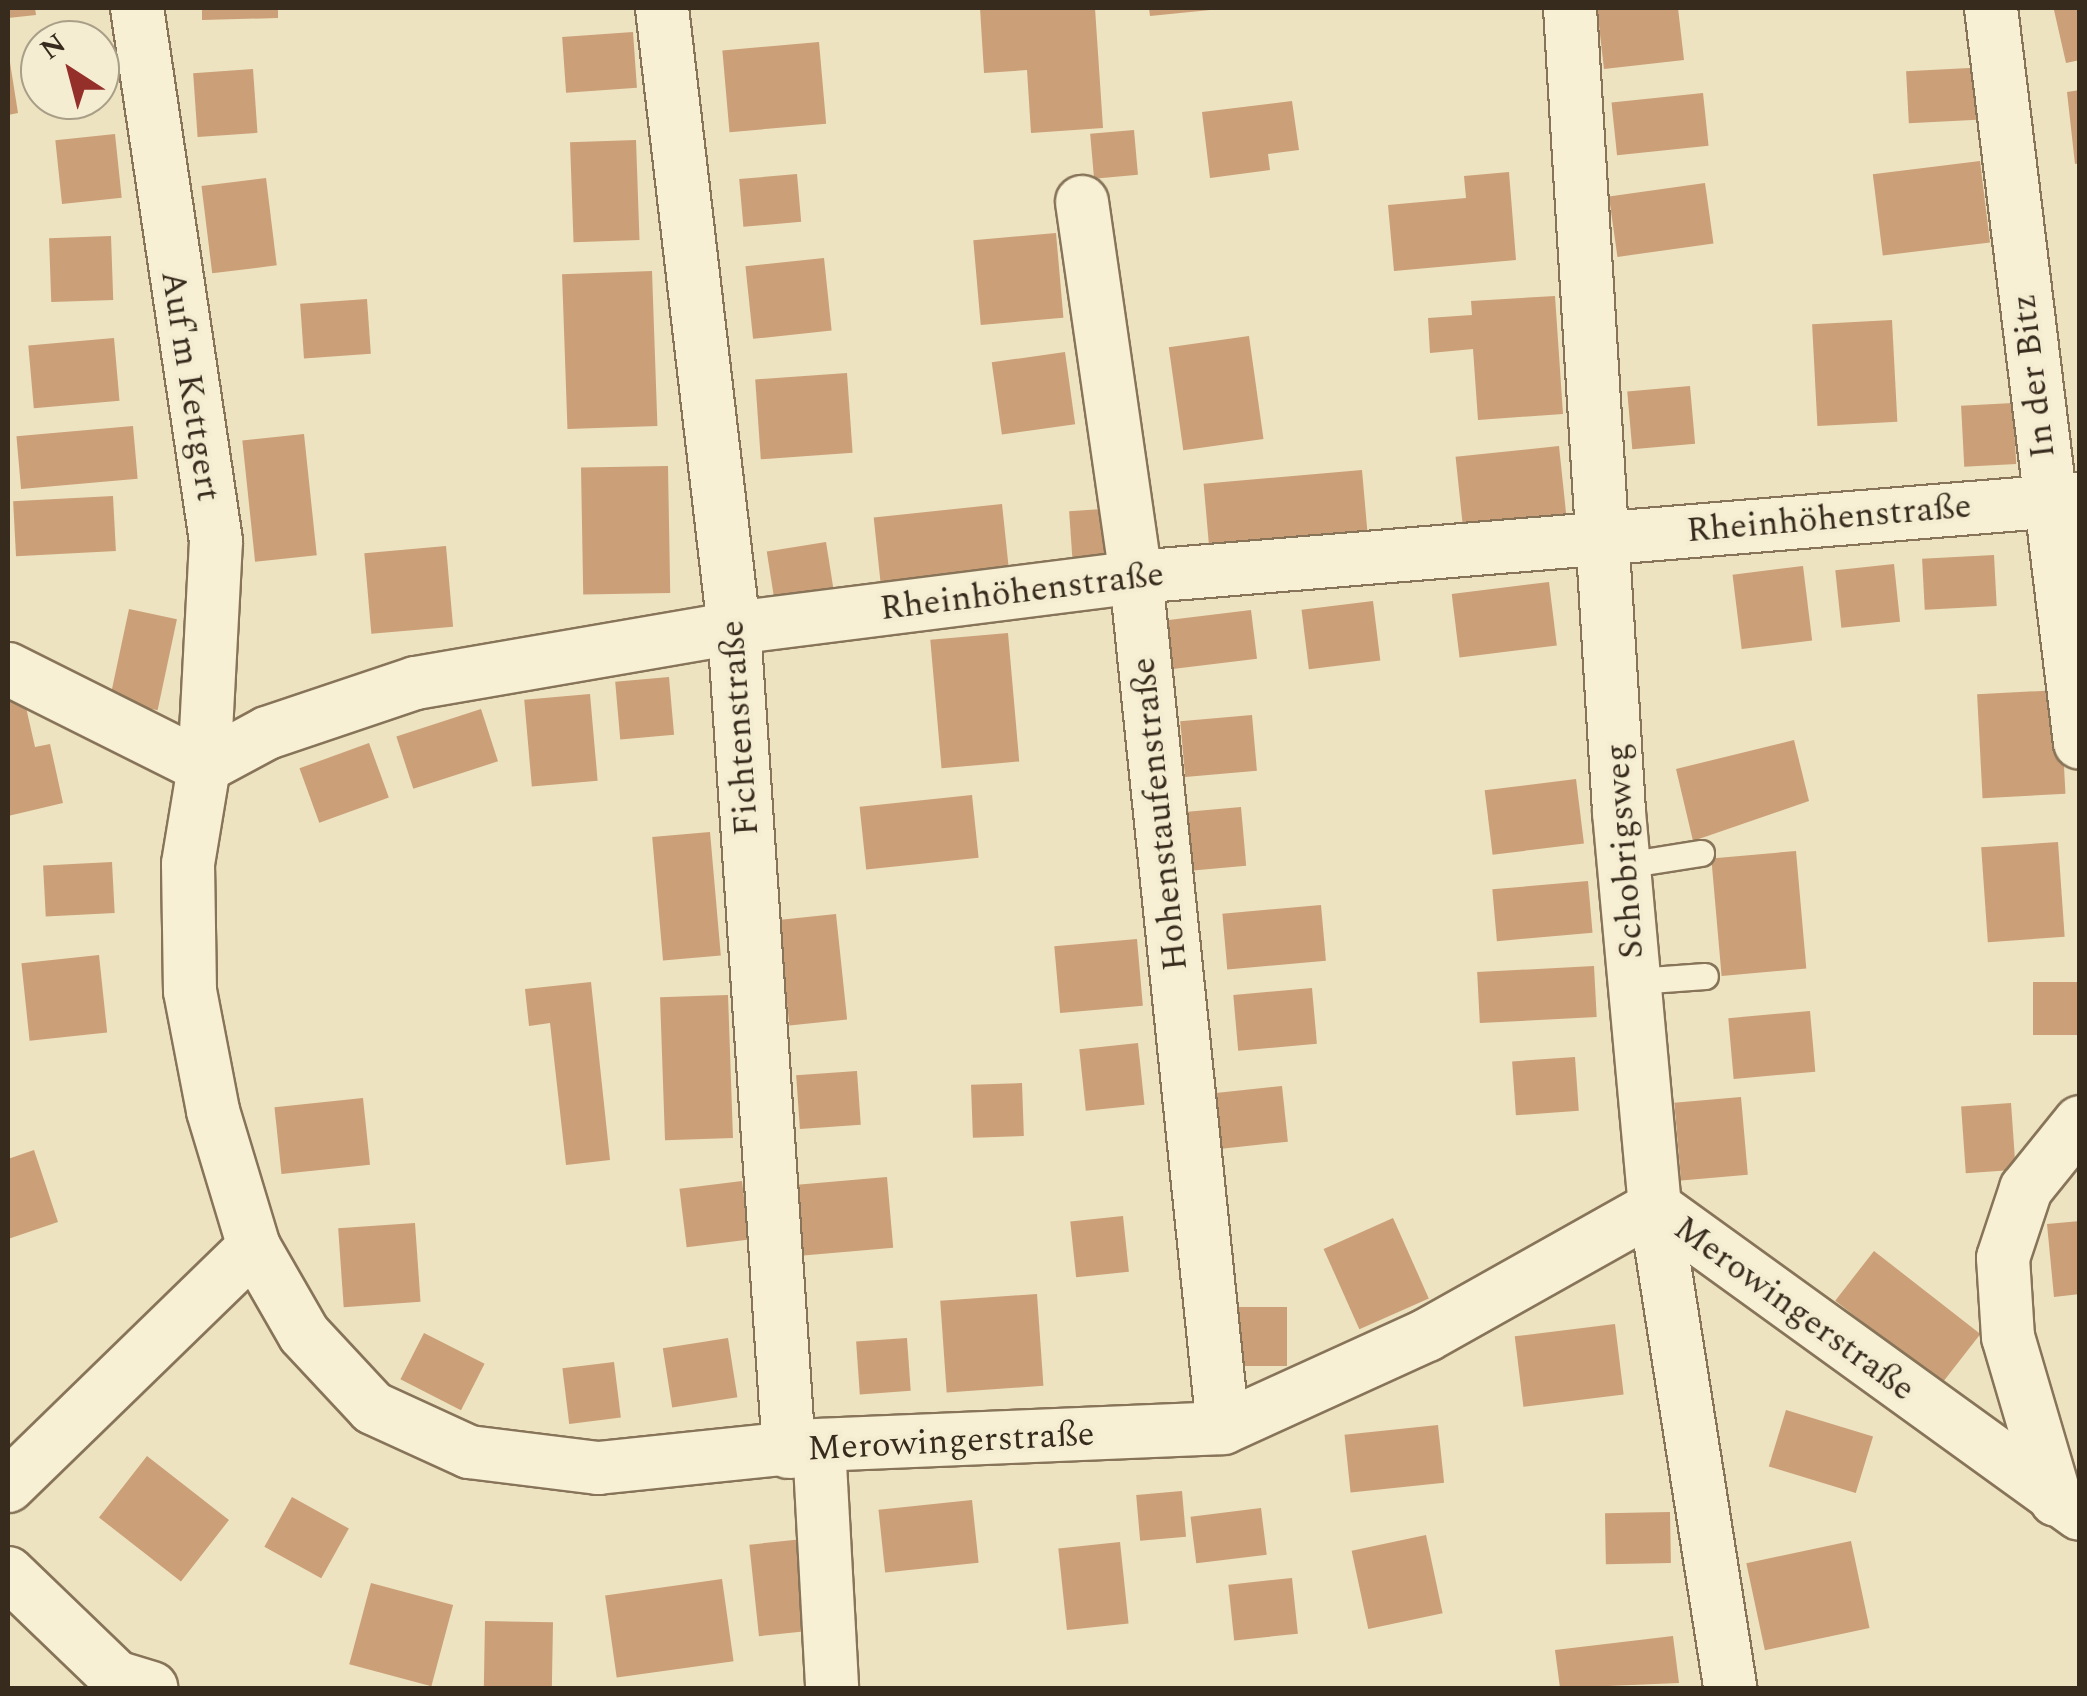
<!DOCTYPE html>
<meta charset="utf-8">
<style>
body{margin:0}
#map{position:relative;width:2087px;height:1696px;overflow:hidden;background:#ede3c1;font-family:Spectral,serif}
div>[style]{position:absolute}
.building>*{inset:0;background:#cb9f77;transform-origin:0 0}
.roads{filter:drop-shadow(2px 0 #877459) drop-shadow(-2px 0 #877459) drop-shadow(0 2px #877459) drop-shadow(0 -2px #877459)}
.service>*{height:25px;margin:-12.5px;padding:0 12.5px;transform-origin:12.5px;border-radius:12.5px;background:#f8f0d4}
.minor>*{height:52px;margin:-26px;padding:0 26px;transform-origin:26px;border-radius:26px;background:#f8f0d4}
span{translate:-50% -50%;white-space:nowrap;text-align:center;line-height:1.15;-webkit-text-stroke:8px #f5edd1;paint-order:stroke}
.street-label{font-size:35px;color:#372b1d}
.frame{position:absolute;inset:0;border:10px solid #372b1d;pointer-events:none}
.north{position:absolute;left:20px;top:20px;width:100px;height:100px;box-sizing:border-box;background:#f5edd1;border:2px solid #a99f89;border-radius:50%;rotate:324deg;font-size:28px;font-weight:700;line-height:40px;text-align:center;color:#372b1d}
.north::after{content:'';display:block;margin:auto;width:35px;height:45px;background:#952f29;clip-path:polygon(50% 0,100% 100%,50% 72%,0 100%)}
</style>
<div id="map">
<div class="building">
<div style="clip-path:polygon(8px 8px,35px 8px,36px 15px,8px 18px)"></div>
<div style="clip-path:polygon(202px 8px,278px 8px,278px 18px,202px 20px)"></div>
<div style="clip-path:polygon(980px 8px,1095px 8px,1103px 128px,1031px 133px,1027px 70px,984px 73px)"></div>
<div style="clip-path:polygon(1149px 8px,1210px 8px,1210px 10px,1150px 16px)"></div>
<div style="clip-path:polygon(1597px 8px,1678px 8px,1684px 60px,1604px 69px)"></div>
<div style="clip-path:polygon(2066px 8px,2080px 8px,2080px 60px,2066px 63px,2054px 10px)"></div>
<div style="left:633px;top:32px;width:56px;height:71px;rotate:86deg"></div>
<div style="left:819px;top:42px;width:82px;height:97px;rotate:85deg"></div>
<div style="clip-path:polygon(8px 50px,18px 113px,8px 115px)"></div>
<div style="left:1989px;top:67px;width:52px;height:83px;rotate:87deg"></div>
<div style="left:253px;top:69px;width:64px;height:60px;rotate:86deg"></div>
<div style="clip-path:polygon(2080px 90px,2080px 163px,2075px 164px,2067px 92px)"></div>
<div style="left:1703px;top:93px;width:53px;height:92px;rotate:84deg"></div>
<div style="clip-path:polygon(1292px 101px,1299px 150px,1268px 154px,1270px 170px,1210px 178px,1202px 112px)"></div>
<div style="left:1134px;top:130px;width:45px;height:44px;rotate:85deg"></div>
<div style="left:115px;top:134px;width:64px;height:60px;rotate:84deg"></div>
<div style="left:636px;top:140px;width:100px;height:66px;rotate:88deg"></div>
<div style="left:1980px;top:161px;width:82px;height:108px;rotate:83deg"></div>
<div style="clip-path:polygon(1509px 172px,1516px 260px,1394px 271px,1388px 205px,1466px 198px,1464px 176px)"></div>
<div style="left:797px;top:174px;width:48px;height:58px;rotate:85deg"></div>
<div style="left:266px;top:178px;width:88px;height:65px;rotate:83deg"></div>
<div style="left:1705px;top:183px;width:61px;height:97px;rotate:82deg"></div>
<div style="left:1056px;top:233px;width:85px;height:83px;rotate:85deg"></div>
<div style="left:111px;top:236px;width:64px;height:62px;rotate:88deg"></div>
<div style="left:824px;top:258px;width:73px;height:79px;rotate:84deg"></div>
<div style="left:652px;top:271px;width:155px;height:90px;rotate:88deg"></div>
<div style="clip-path:polygon(1555px 296px,1563px 414px,1478px 420px,1473px 349px,1430px 353px,1428px 318px,1472px 315px,1471px 301px)"></div>
<div style="left:367px;top:299px;width:55px;height:67px;rotate:86deg"></div>
<div style="left:1892px;top:320px;width:102px;height:80px;rotate:87deg"></div>
<div style="left:1249px;top:336px;width:104px;height:81px;rotate:82deg"></div>
<div style="left:114px;top:338px;width:63px;height:86px;rotate:85deg"></div>
<div style="left:1065px;top:352px;width:73px;height:74px;rotate:82deg"></div>
<div style="left:847px;top:373px;width:80px;height:92px;rotate:86deg"></div>
<div style="left:1690px;top:386px;width:58px;height:63px;rotate:85deg"></div>
<div style="left:2013px;top:403px;width:61px;height:52px;rotate:87deg"></div>
<div style="left:133px;top:426px;width:53px;height:117px;rotate:85deg"></div>
<div style="left:304px;top:434px;width:122px;height:62px;rotate:84deg"></div>
<div style="left:1559px;top:446px;width:68px;height:104px;rotate:84deg"></div>
<div style="left:668px;top:466px;width:127px;height:87px;rotate:89deg"></div>
<div style="left:1362px;top:470px;width:67px;height:159px;rotate:85deg"></div>
<div style="left:113px;top:496px;width:55px;height:100px;rotate:87deg"></div>
<div style="left:1002px;top:504px;width:72px;height:129px;rotate:84deg"></div>
<div style="left:1117px;top:508px;width:59px;height:48px;rotate:86deg"></div>
<div style="left:826px;top:542px;width:53px;height:60px;rotate:81deg"></div>
<div style="left:446px;top:546px;width:81px;height:82px;rotate:85deg"></div>
<div style="left:1994px;top:555px;width:51px;height:72px;rotate:87deg"></div>
<div style="left:1894px;top:564px;width:58px;height:59px;rotate:84deg"></div>
<div style="left:1803px;top:566px;width:75px;height:71px;rotate:83deg"></div>
<div style="left:1549px;top:582px;width:64px;height:98px;rotate:83deg"></div>
<div style="left:1373px;top:601px;width:60px;height:72px;rotate:83deg"></div>
<div style="left:129px;top:609px;width:49px;height:93px;rotate:12deg"></div>
<div style="left:1251px;top:610px;width:49px;height:87px;rotate:83deg"></div>
<div style="left:1008px;top:633px;width:129px;height:78px;rotate:85deg"></div>
<div style="left:669px;top:677px;width:58px;height:54px;rotate:85deg"></div>
<div style="left:2060px;top:690px;width:104px;height:83px;rotate:87deg"></div>
<div style="clip-path:polygon(23px 694px,35px 747px,50px 744px,63px 803px,8px 816px,8px 697px)"></div>
<div style="left:590px;top:694px;width:87px;height:66px;rotate:85deg"></div>
<div style="left:481px;top:709px;width:55px;height:89px;rotate:72deg"></div>
<div style="left:1252px;top:715px;width:56px;height:72px;rotate:85deg"></div>
<div style="clip-path:polygon(1794px 740px,1809px 801px,1693px 841px,1676px 769px)"></div>
<div style="left:369px;top:743px;width:58px;height:74px;rotate:70deg"></div>
<div style="left:1576px;top:779px;width:65px;height:92px;rotate:83deg"></div>
<div style="left:972px;top:795px;width:63px;height:113px;rotate:84deg"></div>
<div style="left:1241px;top:807px;width:59px;height:59px;rotate:85deg"></div>
<div style="left:710px;top:832px;width:124px;height:58px;rotate:85deg"></div>
<div style="left:2058px;top:842px;width:95px;height:77px;rotate:86deg"></div>
<div style="left:1796px;top:851px;width:118px;height:85px;rotate:85deg"></div>
<div style="left:112px;top:862px;width:51px;height:69px;rotate:87deg"></div>
<div style="left:1588px;top:881px;width:52px;height:96px;rotate:85deg"></div>
<div style="left:1321px;top:905px;width:56px;height:99px;rotate:85deg"></div>
<div style="left:836px;top:914px;width:106px;height:58px;rotate:84deg"></div>
<div style="left:1137px;top:939px;width:67px;height:83px;rotate:85deg"></div>
<div style="left:99px;top:955px;width:78px;height:78px;rotate:84deg"></div>
<div style="left:1594px;top:966px;width:51px;height:117px;rotate:87deg"></div>
<div style="clip-path:polygon(591px 982px,610px 1160px,566px 1165px,550px 1023px,529px 1026px,525px 989px)"></div>
<div style="left:2080px;top:982px;width:53px;height:47px;rotate:90deg"></div>
<div style="left:1312px;top:988px;width:56px;height:79px;rotate:85deg"></div>
<div style="left:728px;top:995px;width:143px;height:68px;rotate:88deg"></div>
<div style="left:1810px;top:1011px;width:61px;height:82px;rotate:85deg"></div>
<div style="left:1138px;top:1043px;width:62px;height:59px;rotate:84deg"></div>
<div style="left:1575px;top:1057px;width:54px;height:63px;rotate:86deg"></div>
<div style="left:857px;top:1071px;width:54px;height:61px;rotate:86deg"></div>
<div style="left:1022px;top:1083px;width:53px;height:51px;rotate:88deg"></div>
<div style="left:1282px;top:1086px;width:56px;height:76px;rotate:84deg"></div>
<div style="left:1741px;top:1097px;width:78px;height:67px;rotate:85deg"></div>
<div style="left:363px;top:1098px;width:67px;height:89px;rotate:84deg"></div>
<div style="left:2011px;top:1103px;width:67px;height:50px;rotate:86deg"></div>
<div style="clip-path:polygon(34px 1150px,58px 1222px,8px 1239px,8px 1159px)"></div>
<div style="left:887px;top:1177px;width:71px;height:96px;rotate:85deg"></div>
<div style="left:742px;top:1181px;width:59px;height:63px;rotate:83deg"></div>
<div style="left:1123px;top:1216px;width:56px;height:53px;rotate:84deg"></div>
<div style="left:1393px;top:1218px;width:88px;height:76px;rotate:66deg"></div>
<div style="clip-path:polygon(2080px 1221px,2080px 1294px,2054px 1297px,2047px 1224px)"></div>
<div style="left:415px;top:1223px;width:79px;height:77px;rotate:86deg"></div>
<div style="left:1874px;top:1251px;width:135px;height:63px;rotate:38deg"></div>
<div style="left:1037px;top:1294px;width:92px;height:97px;rotate:86deg"></div>
<div style="left:1287px;top:1307px;width:59px;height:53px;rotate:90deg"></div>
<div style="left:1615px;top:1324px;width:71px;height:101px;rotate:83deg"></div>
<div style="left:424px;top:1333px;width:68px;height:52px;rotate:27deg"></div>
<div style="left:728px;top:1338px;width:60px;height:66px;rotate:81deg"></div>
<div style="left:907px;top:1338px;width:53px;height:51px;rotate:86deg"></div>
<div style="left:614px;top:1362px;width:56px;height:52px;rotate:83deg"></div>
<div style="left:1786px;top:1410px;width:91px;height:59px;rotate:17deg"></div>
<div style="left:1438px;top:1425px;width:58px;height:94px;rotate:84deg"></div>
<div style="left:147px;top:1456px;width:104px;height:78px;rotate:38deg"></div>
<div style="left:1182px;top:1491px;width:46px;height:46px;rotate:85deg"></div>
<div style="left:292px;top:1497px;width:65px;height:57px;rotate:29deg"></div>
<div style="left:972px;top:1500px;width:63px;height:94px;rotate:84deg"></div>
<div style="left:1261px;top:1508px;width:47px;height:71px;rotate:83deg"></div>
<div style="left:1670px;top:1512px;width:51px;height:65px;rotate:89deg"></div>
<div style="left:1426px;top:1535px;width:80px;height:76px;rotate:78deg"></div>
<div style="left:813px;top:1538px;width:92px;height:64px;rotate:84deg"></div>
<div style="left:1851px;top:1541px;width:89px;height:107px;rotate:78deg"></div>
<div style="left:1120px;top:1542px;width:82px;height:62px;rotate:84deg"></div>
<div style="left:1292px;top:1578px;width:56px;height:64px;rotate:84deg"></div>
<div style="left:722px;top:1579px;width:83px;height:118px;rotate:82deg"></div>
<div style="left:371px;top:1583px;width:85px;height:84px;rotate:15deg"></div>
<div style="left:485px;top:1621px;width:68px;height:67px;rotate:1deg"></div>
<div style="clip-path:polygon(1673px 1636px,1679px 1683px,1560px 1688px,1555px 1650px)"></div>
</div>
<div class="roads">
<div class="service">
<div style="left:1625px;top:865px;width:77px;rotate:-9deg"></div>
<div style="left:1636px;top:981px;width:69px;rotate:-4.1deg"></div>
</div>
<div class="minor">
<div style="left:137px;top:8px;width:539px;rotate:81.57deg"></div>
<div style="left:216px;top:541px;width:226px;rotate:93deg"></div>
<div style="left:204px;top:767px;width:98px;rotate:99.4deg"></div>
<div style="left:188px;top:864px;width:127px;rotate:89.1deg"></div>
<div style="left:190px;top:991px;width:122px;rotate:79.1deg"></div>
<div style="left:213px;top:1111px;width:142px;rotate:73.2deg"></div>
<div style="left:254px;top:1247px;width:100px;rotate:60.1deg"></div>
<div style="left:304px;top:1334px;width:101px;rotate:47deg"></div>
<div style="left:373px;top:1408px;width:106px;rotate:24.6deg"></div>
<div style="left:469px;top:1452px;width:130px;rotate:7.1deg"></div>
<div style="left:598px;top:1468px;width:222px;rotate:-5.9deg"></div>
<div style="left:819px;top:1445px;width:404px;rotate:-2.4deg"></div>
<div style="left:1223px;top:1428px;width:224px;rotate:-24.5deg"></div>
<div style="left:1427px;top:1335px;width:261px;rotate:-29.3deg"></div>
<div style="left:1655px;top:1207px;width:524px;rotate:35.84deg"></div>
<div style="left:662px;top:8px;width:624px;rotate:83.38deg"></div>
<div style="left:734px;top:628px;width:826px;rotate:86.18deg"></div>
<div style="left:1570px;top:8px;width:805px;rotate:86.51deg"></div>
<div style="left:1619px;top:812px;width:397px;rotate:84.8deg"></div>
<div style="left:1655px;top:1207px;width:487px;rotate:81.1deg"></div>
<div style="left:1991px;top:8px;width:740px;rotate:83.1deg"></div>
<div style="left:1082px;top:202px;width:379px;rotate:81.8deg"></div>
<div style="left:1136px;top:577px;width:855px;rotate:84.16deg"></div>
<div style="left:8px;top:669px;width:219px;rotate:26.6deg"></div>
<div style="left:204px;top:767px;width:72px;rotate:-28.4deg"></div>
<div style="left:267px;top:733px;width:157px;rotate:-18.6deg"></div>
<div style="left:416px;top:683px;width:323px;rotate:-9.8deg"></div>
<div style="left:734px;top:628px;width:405px;rotate:-7.2deg"></div>
<div style="left:1136px;top:577px;width:947px;rotate:-4.72deg"></div>
<div style="left:819px;top:1445px;width:243px;rotate:86.9deg"></div>
<div style="left:8px;top:1486px;width:343px;rotate:-44.2deg"></div>
<div style="left:2056px;top:1500px;width:170px;rotate:-106.4deg"></div>
<div style="left:2008px;top:1337px;width:79px;rotate:-93.6deg"></div>
<div style="left:2003px;top:1258px;width:73px;rotate:-71.6deg"></div>
<div style="left:2026px;top:1189px;width:86px;rotate:-51.1deg"></div>
<div style="left:8px;top:1573px;width:150px;rotate:43.9deg"></div>
<div style="left:116px;top:1677px;width:37px;rotate:17deg"></div>
</div>
</div>
<div class="street-label">
<span style="left:2034px;top:376px;rotate:-97deg">In der Bitz</span>
<span style="left:190px;top:386px;rotate:81deg">Auf'm Kettgert</span>
<span style="left:1829px;top:519px;rotate:-5deg">Rheinhöhenstraße</span>
<span style="left:1022px;top:592px;rotate:-7deg">Rheinhöhenstraße</span>
<span style="left:740px;top:728px;rotate:-94deg">Fichtenstraße</span>
<span style="left:1160px;top:814px;rotate:-96deg">Hohenstaufenstraße</span>
<span style="left:1625px;top:851px;rotate:-94deg">Schobrigsweg</span>
<span style="left:1794px;top:1309px;rotate:36deg">Merowingerstraße</span>
<span style="left:951px;top:1442px;rotate:-3deg">Merowingerstraße</span>
</div>
<div class="frame"></div>
<div class="north">N</div>
</div>
